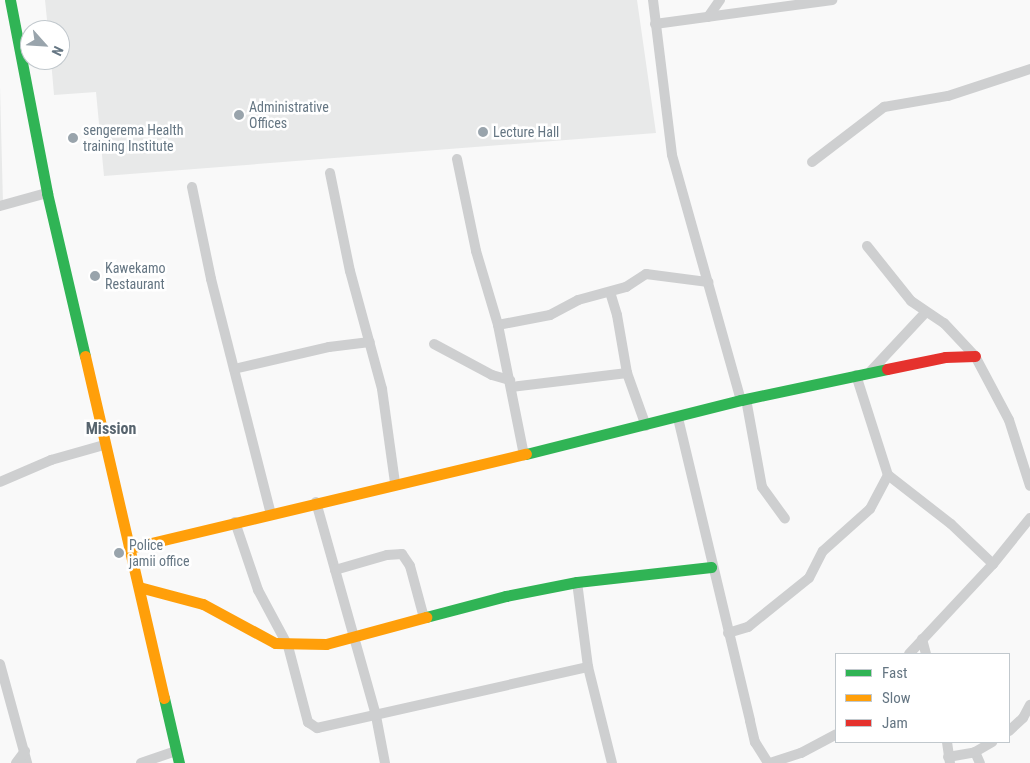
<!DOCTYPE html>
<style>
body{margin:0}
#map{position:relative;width:1030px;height:763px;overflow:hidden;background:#f9f9f9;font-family:"Roboto Condensed",sans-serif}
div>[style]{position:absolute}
.built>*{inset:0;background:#e8e9e9}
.street>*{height:10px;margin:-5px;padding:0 5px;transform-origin:5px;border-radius:5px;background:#cecfd0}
.fast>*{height:11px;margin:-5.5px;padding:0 5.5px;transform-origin:5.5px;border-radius:5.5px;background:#30b455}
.slow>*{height:11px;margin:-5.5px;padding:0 5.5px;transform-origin:5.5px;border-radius:5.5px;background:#ff9f0a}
.jam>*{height:11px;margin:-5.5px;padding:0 5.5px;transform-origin:5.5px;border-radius:5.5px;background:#e5322d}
.dots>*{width:14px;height:14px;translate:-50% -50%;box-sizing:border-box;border:2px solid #fff;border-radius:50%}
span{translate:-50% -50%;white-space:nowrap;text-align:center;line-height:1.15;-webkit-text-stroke:5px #fff;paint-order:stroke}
.poi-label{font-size:14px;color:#657683}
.left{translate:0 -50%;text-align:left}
.quarter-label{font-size:16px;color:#57646e;font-weight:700}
.legend{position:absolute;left:835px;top:653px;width:175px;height:90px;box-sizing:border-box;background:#fff;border:1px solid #c1c8cd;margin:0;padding:6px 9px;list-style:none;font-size:15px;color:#657683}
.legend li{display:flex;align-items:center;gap:10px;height:25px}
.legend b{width:25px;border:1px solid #c1c8cd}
.north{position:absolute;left:20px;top:20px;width:50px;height:50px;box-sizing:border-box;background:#fff;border:1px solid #c1c8cd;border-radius:50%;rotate:116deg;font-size:14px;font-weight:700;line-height:20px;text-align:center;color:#657683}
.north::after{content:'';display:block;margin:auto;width:18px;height:22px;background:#99a4ac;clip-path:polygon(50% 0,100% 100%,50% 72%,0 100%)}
</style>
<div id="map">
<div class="built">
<div style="clip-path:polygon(45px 0,637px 0,656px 133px,104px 176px,96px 92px,54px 95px,51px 60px,60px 60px,60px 30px,48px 30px)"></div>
<div style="clip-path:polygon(0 86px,3px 204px,0 205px)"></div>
</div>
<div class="street">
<div style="left:653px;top:0;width:156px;rotate:83deg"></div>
<div style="left:672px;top:155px;width:255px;rotate:74.3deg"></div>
<div style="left:708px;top:17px;width:21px;rotate:-55deg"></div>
<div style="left:655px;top:24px;width:179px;rotate:-7.7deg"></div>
<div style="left:457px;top:159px;width:94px;rotate:78.3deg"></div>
<div style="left:476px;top:251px;width:77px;rotate:73.4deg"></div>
<div style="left:498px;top:325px;width:133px;rotate:78.7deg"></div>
<div style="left:812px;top:162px;width:91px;rotate:-37.4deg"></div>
<div style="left:884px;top:107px;width:65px;rotate:-9.8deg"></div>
<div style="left:948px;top:96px;width:86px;rotate:-18.2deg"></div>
<div style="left:330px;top:173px;width:100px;rotate:78.5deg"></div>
<div style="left:350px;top:271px;width:122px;rotate:74.8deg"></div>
<div style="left:382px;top:389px;width:95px;rotate:82.1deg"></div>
<div style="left:192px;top:187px;width:94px;rotate:78.3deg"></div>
<div style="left:211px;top:279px;width:243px;rotate:75.7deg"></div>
<div style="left:0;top:206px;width:49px;rotate:-15.5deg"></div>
<div style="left:867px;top:246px;width:70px;rotate:51.3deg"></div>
<div style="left:911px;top:301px;width:40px;rotate:34deg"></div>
<div style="left:944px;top:323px;width:45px;rotate:46.8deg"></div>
<div style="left:975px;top:356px;width:72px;rotate:62deg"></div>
<div style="left:1009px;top:420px;width:69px;rotate:72.3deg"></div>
<div style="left:610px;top:292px;width:24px;rotate:73deg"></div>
<div style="left:617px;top:315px;width:59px;rotate:80.2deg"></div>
<div style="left:498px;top:325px;width:53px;rotate:-10.9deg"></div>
<div style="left:550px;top:315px;width:32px;rotate:-28deg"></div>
<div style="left:578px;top:300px;width:50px;rotate:-15.2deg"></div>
<div style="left:626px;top:287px;width:24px;rotate:-33deg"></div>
<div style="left:646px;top:274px;width:63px;rotate:7.4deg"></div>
<div style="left:434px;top:344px;width:66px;rotate:28.1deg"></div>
<div style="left:492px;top:375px;width:19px;rotate:16deg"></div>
<div style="left:234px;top:369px;width:98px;rotate:-13deg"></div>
<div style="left:329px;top:347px;width:41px;rotate:-7deg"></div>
<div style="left:870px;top:372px;width:82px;rotate:-47deg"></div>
<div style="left:856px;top:375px;width:105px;rotate:72.3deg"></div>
<div style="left:511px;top:387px;width:117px;rotate:-6.9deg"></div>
<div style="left:627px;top:373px;width:56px;rotate:70.3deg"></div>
<div style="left:746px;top:399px;width:89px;rotate:79.7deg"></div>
<div style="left:762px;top:487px;width:39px;rotate:54deg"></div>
<div style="left:678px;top:418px;width:311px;rotate:76.6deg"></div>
<div style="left:750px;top:721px;width:22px;rotate:77deg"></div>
<div style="left:755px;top:742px;width:25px;rotate:58deg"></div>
<div style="left:0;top:482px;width:56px;rotate:-23.3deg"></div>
<div style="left:51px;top:460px;width:55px;rotate:-15.8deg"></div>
<div style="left:316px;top:502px;width:222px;rotate:74.3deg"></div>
<div style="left:376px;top:716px;width:48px;rotate:79.2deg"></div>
<div style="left:235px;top:522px;width:72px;rotate:71.3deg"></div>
<div style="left:258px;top:590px;width:64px;rotate:61.8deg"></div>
<div style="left:288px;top:646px;width:79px;rotate:75.3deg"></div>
<div style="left:308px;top:722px;width:11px;rotate:34deg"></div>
<div style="left:317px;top:728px;width:278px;rotate:-12.7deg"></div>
<div style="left:335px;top:570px;width:54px;rotate:-16.1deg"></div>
<div style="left:387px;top:555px;width:15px;rotate:-4deg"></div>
<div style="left:402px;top:554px;width:14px;rotate:56deg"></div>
<div style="left:410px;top:566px;width:54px;rotate:74.9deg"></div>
<div style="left:577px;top:582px;width:86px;rotate:82.6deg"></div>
<div style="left:588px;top:667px;width:99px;rotate:76deg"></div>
<div style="left:728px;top:633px;width:21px;rotate:-17deg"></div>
<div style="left:748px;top:627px;width:78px;rotate:-38.8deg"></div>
<div style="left:809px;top:578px;width:30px;rotate:-63deg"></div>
<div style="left:823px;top:551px;width:63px;rotate:-41.8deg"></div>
<div style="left:870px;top:509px;width:38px;rotate:-62deg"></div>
<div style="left:888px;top:475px;width:80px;rotate:37.9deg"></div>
<div style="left:951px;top:524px;width:58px;rotate:43.6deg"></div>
<div style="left:922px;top:639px;width:16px;rotate:75deg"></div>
<div style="left:909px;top:654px;width:123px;rotate:-47deg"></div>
<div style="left:993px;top:564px;width:59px;rotate:-51.2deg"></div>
<div style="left:0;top:664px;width:103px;rotate:74.7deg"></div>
<div style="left:1009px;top:731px;width:19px;rotate:-43deg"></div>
<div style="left:1023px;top:718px;width:15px;rotate:-62deg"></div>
<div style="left:947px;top:742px;width:21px;rotate:82deg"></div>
<div style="left:975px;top:752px;width:12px;rotate:66deg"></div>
<div style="left:948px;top:757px;width:27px;rotate:-10deg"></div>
<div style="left:975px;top:752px;width:20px;rotate:-30deg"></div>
<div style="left:16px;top:763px;width:15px;rotate:-53deg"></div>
<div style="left:141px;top:763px;width:37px;rotate:-19deg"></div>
<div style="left:770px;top:763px;width:33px;rotate:-18deg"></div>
<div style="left:801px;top:753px;width:40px;rotate:-28deg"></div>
</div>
<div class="fast">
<div style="left:10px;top:0;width:197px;rotate:79.1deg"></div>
<div style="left:47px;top:193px;width:167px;rotate:76.9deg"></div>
<div style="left:526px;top:454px;width:222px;rotate:-14.1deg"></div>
<div style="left:741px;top:400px;width:149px;rotate:-12deg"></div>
<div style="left:426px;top:617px;width:83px;rotate:-14.7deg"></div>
<div style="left:506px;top:596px;width:72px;rotate:-11.2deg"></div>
<div style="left:577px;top:582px;width:135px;rotate:-6.4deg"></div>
<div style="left:164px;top:698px;width:67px;rotate:77deg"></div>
</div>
<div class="slow">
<div style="left:85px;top:356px;width:351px;rotate:77deg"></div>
<div style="left:130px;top:548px;width:407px;rotate:-13.4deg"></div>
<div style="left:139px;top:587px;width:66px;rotate:14.9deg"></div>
<div style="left:203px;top:604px;width:82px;rotate:28.4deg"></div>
<div style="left:275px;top:643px;width:51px;rotate:1.1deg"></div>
<div style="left:326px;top:644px;width:104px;rotate:-15.1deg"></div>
</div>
<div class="jam">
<div style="left:887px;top:369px;width:59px;rotate:-11.7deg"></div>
<div style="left:945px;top:357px;width:30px;rotate:-2deg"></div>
</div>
<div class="dots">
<div style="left:239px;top:115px;background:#99a4ac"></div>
<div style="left:483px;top:132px;background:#99a4ac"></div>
<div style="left:73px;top:138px;background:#99a4ac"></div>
<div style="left:95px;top:276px;background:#99a4ac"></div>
<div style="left:119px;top:553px;background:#99a4ac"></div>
</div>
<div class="poi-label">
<span class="left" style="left:249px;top:115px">Administrative<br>Offices</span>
<span class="left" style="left:83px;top:138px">sengerema Health<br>training Institute</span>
<span class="left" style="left:493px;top:132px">Lecture Hall</span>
<span class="left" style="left:105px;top:276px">Kawekamo<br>Restaurant</span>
<span class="left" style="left:129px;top:553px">Police<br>jamii office</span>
</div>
<div class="quarter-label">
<span style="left:111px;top:429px">Mission</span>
</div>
<ul class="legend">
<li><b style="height:6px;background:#30b455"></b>Fast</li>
<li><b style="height:6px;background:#ff9f0a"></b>Slow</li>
<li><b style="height:6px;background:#e5322d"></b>Jam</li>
</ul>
<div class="north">N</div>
</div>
